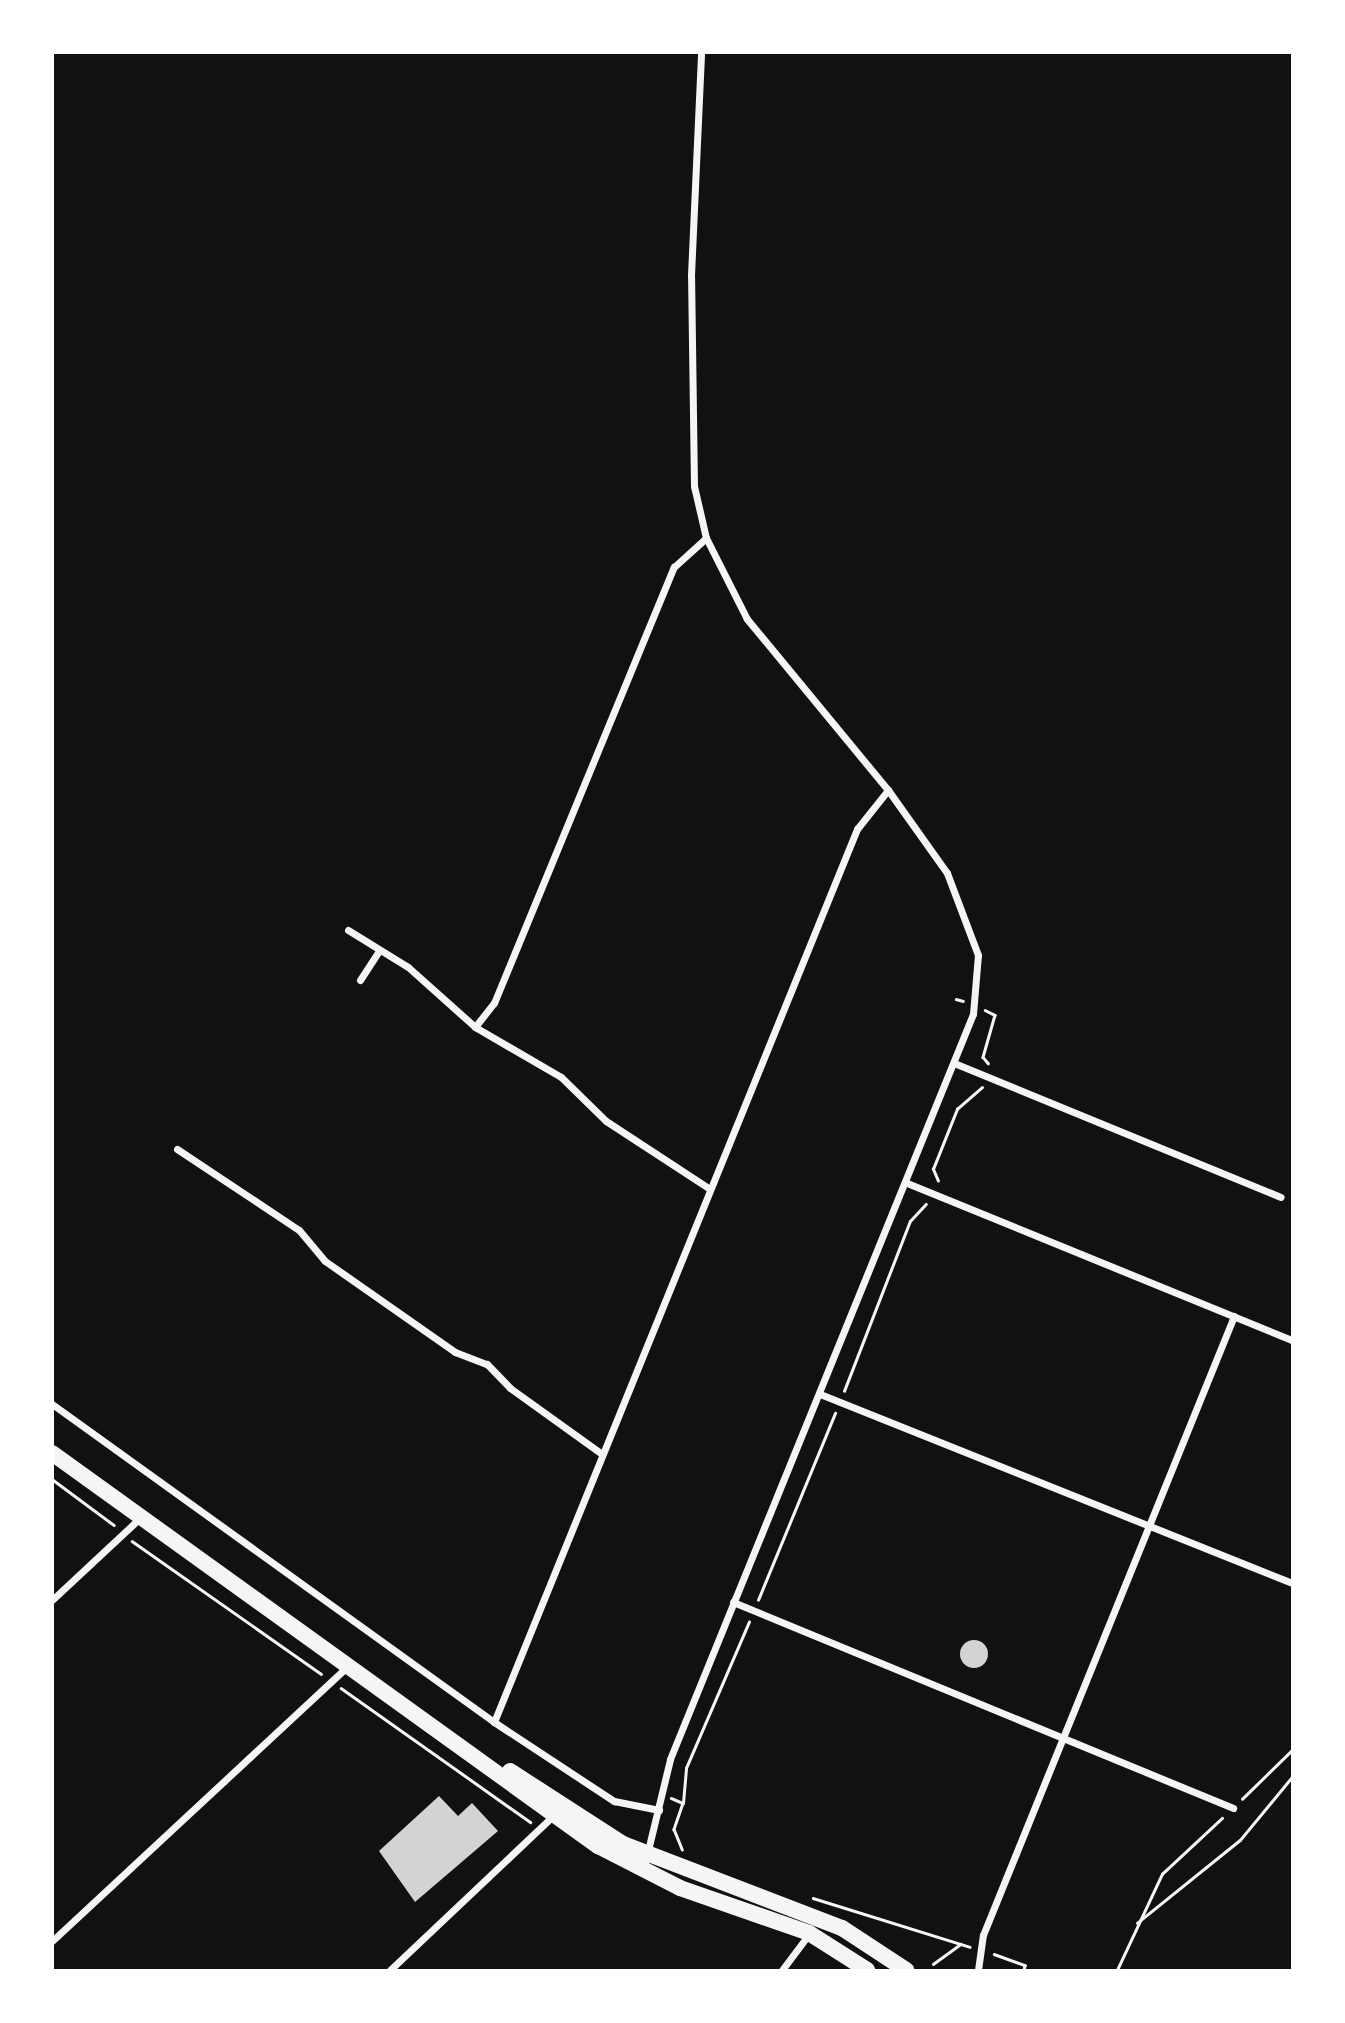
<!DOCTYPE html>
<style>
body{margin:0}
#map{position:relative;width:1345px;height:2023px;overflow:hidden;background:#111;font-family:Commissioner,sans-serif}
div>[style]{position:absolute}
.building>*{inset:0;background:#d3d3d3}
.round{border-radius:50%}
.path>*{height:2.5px;margin:-1.25px;padding:0 1.25px;transform-origin:1.25px;border-radius:1.25px;background:#f5f5f5}
.minor>*{height:7px;margin:-3.5px;padding:0 3.5px;transform-origin:3.5px;border-radius:3.5px;background:#f5f5f5}
.primary>*{height:16px;margin:-8px;padding:0 8px;transform-origin:8px;border-radius:8px;background:#f5f5f5}
span{translate:-50% -50%;white-space:nowrap;text-align:center;line-height:1.15;-webkit-text-stroke:7px #fff;paint-order:stroke}
.frame{position:absolute;inset:0;border:54px solid #fff;pointer-events:none}
</style>
<div id="map">
<div class="building">
<div class="round" style="left:960px;top:1640px;width:28px;height:28px"></div>
<div style="clip-path:polygon(439px 1796px,458px 1816px,472px 1803px,498px 1831px,415px 1902px,379px 1851px)"></div>
</div>
<div class="path">
<div style="left:956px;top:999px;width:7px;rotate:16deg"></div>
<div style="left:985px;top:1010px;width:11px;rotate:27deg"></div>
<div style="left:995px;top:1015px;width:44px;rotate:105.9deg"></div>
<div style="left:983px;top:1057px;width:8px;rotate:50deg"></div>
<div style="left:938px;top:1181px;width:13px;rotate:-113deg"></div>
<div style="left:933px;top:1169px;width:65px;rotate:-68.2deg"></div>
<div style="left:957px;top:1109px;width:33px;rotate:-41deg"></div>
<div style="left:844px;top:1391px;width:182px;rotate:-68.8deg"></div>
<div style="left:910px;top:1221px;width:23px;rotate:-47deg"></div>
<div style="left:52px;top:1479px;width:77px;rotate:36.6deg"></div>
<div style="left:132px;top:1541px;width:231px;rotate:35.1deg"></div>
<div style="left:758px;top:1600px;width:202px;rotate:-67.6deg"></div>
<div style="left:341px;top:1688px;width:232px;rotate:35.3deg"></div>
<div style="left:671px;top:1798px;width:13px;rotate:23deg"></div>
<div style="left:683px;top:1803px;width:28px;rotate:109deg"></div>
<div style="left:674px;top:1829px;width:22px;rotate:68deg"></div>
<div style="left:1242px;top:1799px;width:70px;rotate:-44.4deg"></div>
<div style="left:683px;top:1803px;width:35px;rotate:-85deg"></div>
<div style="left:686px;top:1768px;width:159px;rotate:-66.7deg"></div>
<div style="left:813px;top:1898px;width:164px;rotate:17.3deg"></div>
<div style="left:1137px;top:1923px;width:132px;rotate:-38.9deg"></div>
<div style="left:1240px;top:1840px;width:82px;rotate:-50.5deg"></div>
<div style="left:994px;top:1954px;width:33px;rotate:20deg"></div>
<div style="left:1025px;top:1965px;width:5px;rotate:101deg"></div>
<div style="left:933px;top:1964px;width:34px;rotate:-36deg"></div>
<div style="left:1117px;top:1970px;width:106px;rotate:-64.9deg"></div>
<div style="left:1162px;top:1874px;width:82px;rotate:-43deg"></div>
</div>
<div class="minor">
<div style="left:348px;top:930px;width:70px;rotate:31.7deg"></div>
<div style="left:408px;top:967px;width:90px;rotate:41.8deg"></div>
<div style="left:475px;top:1027px;width:99px;rotate:30.2deg"></div>
<div style="left:561px;top:1077px;width:63px;rotate:44.4deg"></div>
<div style="left:606px;top:1121px;width:124px;rotate:33.2deg"></div>
<div style="left:360px;top:980px;width:33px;rotate:-57deg"></div>
<div style="left:475px;top:1027px;width:31px;rotate:-52deg"></div>
<div style="left:494px;top:1003px;width:472px;rotate:-67.6deg"></div>
<div style="left:674px;top:567px;width:43px;rotate:-42.2deg"></div>
<div style="left:954px;top:1063px;width:353px;rotate:22.3deg"></div>
<div style="left:177px;top:1149px;width:146px;rotate:33.6deg"></div>
<div style="left:299px;top:1230px;width:40px;rotate:50deg"></div>
<div style="left:325px;top:1261px;width:159px;rotate:35deg"></div>
<div style="left:455px;top:1352px;width:34px;rotate:21deg"></div>
<div style="left:487px;top:1364px;width:33px;rotate:46deg"></div>
<div style="left:510px;top:1388px;width:110px;rotate:35.7deg"></div>
<div style="left:907px;top:1183px;width:416px;rotate:22.2deg"></div>
<div style="left:820px;top:1394px;width:508px;rotate:21.82deg"></div>
<div style="left:52px;top:1404px;width:545px;rotate:35.73deg"></div>
<div style="left:494px;top:1722px;width:144px;rotate:33.4deg"></div>
<div style="left:614px;top:1801px;width:46px;rotate:11.3deg"></div>
<div style="left:52px;top:1600px;width:120px;rotate:-43deg"></div>
<div style="left:733px;top:1602px;width:541px;rotate:22.39deg"></div>
<div style="left:494px;top:1722px;width:964px;rotate:-67.88deg"></div>
<div style="left:857px;top:829px;width:50px;rotate:-51.5deg"></div>
<div style="left:643px;top:1871px;width:115px;rotate:-76.4deg"></div>
<div style="left:670px;top:1759px;width:804px;rotate:-67.87deg"></div>
<div style="left:973px;top:1014px;width:59px;rotate:-85.2deg"></div>
<div style="left:978px;top:955px;width:88px;rotate:-110.7deg"></div>
<div style="left:947px;top:873px;width:102px;rotate:-125.4deg"></div>
<div style="left:888px;top:790px;width:222px;rotate:-129.5deg"></div>
<div style="left:747px;top:619px;width:91px;rotate:-116.8deg"></div>
<div style="left:706px;top:538px;width:53px;rotate:-103deg"></div>
<div style="left:694px;top:486px;width:211px;rotate:-90.8deg"></div>
<div style="left:691px;top:275px;width:223px;rotate:-87.4deg"></div>
<div style="left:52px;top:1941px;width:403px;rotate:-42.9deg"></div>
<div style="left:390px;top:1970px;width:227px;rotate:-43.4deg"></div>
<div style="left:782px;top:1970px;width:45px;rotate:-53.1deg"></div>
<div style="left:978px;top:1970px;width:35px;rotate:-82deg"></div>
<div style="left:983px;top:1935px;width:668px;rotate:-67.93deg"></div>
</div>
<div class="primary">
<div style="left:52px;top:1453px;width:673px;rotate:35.75deg"></div>
<div style="left:598px;top:1846px;width:92px;rotate:27.1deg"></div>
<div style="left:680px;top:1888px;width:137px;rotate:19.2deg"></div>
<div style="left:809px;top:1933px;width:69px;rotate:32.5deg"></div>
<div style="left:510px;top:1771px;width:135px;rotate:32.9deg"></div>
<div style="left:623px;top:1844px;width:235px;rotate:21deg"></div>
<div style="left:842px;top:1928px;width:77px;rotate:33.3deg"></div>
</div>
<div class="frame"></div>
</div>
